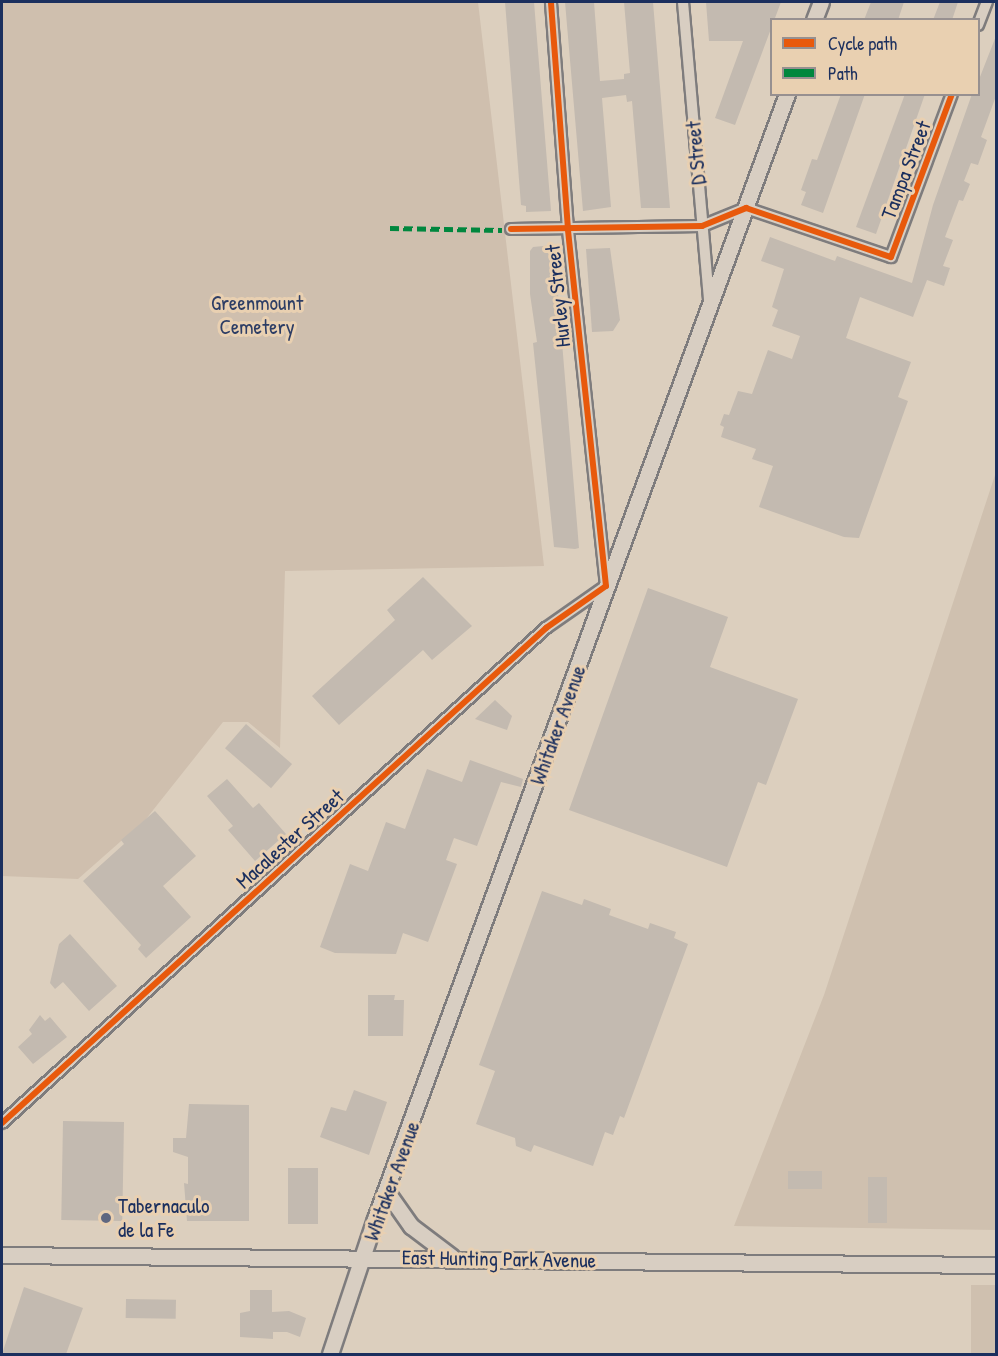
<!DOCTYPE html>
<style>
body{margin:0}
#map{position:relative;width:998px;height:1356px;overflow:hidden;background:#dccfbe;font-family:"Patrick Hand",sans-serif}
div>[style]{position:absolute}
.built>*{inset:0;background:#cfc0af;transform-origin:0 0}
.green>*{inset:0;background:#cfbfae}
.building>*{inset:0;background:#c3bab0;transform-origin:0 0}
.roads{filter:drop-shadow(2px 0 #7e7c7d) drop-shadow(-2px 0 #7e7c7d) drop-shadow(0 2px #7e7c7d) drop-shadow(0 -2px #7e7c7d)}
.street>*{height:10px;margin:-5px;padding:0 5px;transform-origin:5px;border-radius:5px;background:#d8cec2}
.secondary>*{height:15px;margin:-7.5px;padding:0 7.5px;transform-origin:7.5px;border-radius:7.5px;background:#d8cec2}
.quiet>*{height:4.5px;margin-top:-2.25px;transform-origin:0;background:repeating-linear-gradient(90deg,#00873e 0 9px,transparent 0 13.5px)}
.cycleway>*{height:6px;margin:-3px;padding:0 3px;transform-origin:3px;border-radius:3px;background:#e8590c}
.dots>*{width:16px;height:16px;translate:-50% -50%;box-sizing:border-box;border:3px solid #e9d0b1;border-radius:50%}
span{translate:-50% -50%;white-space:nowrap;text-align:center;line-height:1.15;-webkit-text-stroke:6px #e9d0b1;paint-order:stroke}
.street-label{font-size:21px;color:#1b2f5e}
.park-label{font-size:21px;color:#2d3d65}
.poi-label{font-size:21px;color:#1b2f5e}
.left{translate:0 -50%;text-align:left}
.frame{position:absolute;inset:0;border:3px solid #1b2f5e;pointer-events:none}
.legend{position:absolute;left:770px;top:18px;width:210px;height:78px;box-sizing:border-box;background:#e9d0b1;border:2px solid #979090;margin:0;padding:8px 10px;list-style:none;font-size:18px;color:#1b2f5e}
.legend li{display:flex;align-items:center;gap:12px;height:30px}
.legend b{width:30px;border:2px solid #979090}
</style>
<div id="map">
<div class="built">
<div style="clip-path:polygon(996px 472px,996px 1230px,734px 1226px,824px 995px)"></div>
<div style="left:971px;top:1285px;width:25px;height:69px"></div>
</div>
<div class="green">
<div style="clip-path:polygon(2px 2px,478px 2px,544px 566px,285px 571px,280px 748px,248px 722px,223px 722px,146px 819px,78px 879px,2px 876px)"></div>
</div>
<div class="building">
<div style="clip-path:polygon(505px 2px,534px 2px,551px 211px,526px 212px,526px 206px,521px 205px)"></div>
<div style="clip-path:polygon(565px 2px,594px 2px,600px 81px,624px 79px,624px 74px,630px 73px,624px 2px,653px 2px,670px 208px,641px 208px,632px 101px,627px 102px,626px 95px,602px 98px,611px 207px,583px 211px)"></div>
<div style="clip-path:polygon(706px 2px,781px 2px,735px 125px,715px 118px,743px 41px,709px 41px)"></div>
<div style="clip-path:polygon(871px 2px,904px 2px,898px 20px,864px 20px)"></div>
<div style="clip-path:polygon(940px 2px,958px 2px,952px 20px,933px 20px)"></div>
<div style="clip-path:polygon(996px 36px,996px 96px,981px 137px,987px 140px,978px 165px,971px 163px,964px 181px,970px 184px,963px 201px,959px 200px,945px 237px,953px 240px,943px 266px,950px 268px,944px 286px,927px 280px,913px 317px,860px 297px,846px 338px,911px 362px,898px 397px,908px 401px,859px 538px,844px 537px,759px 507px,773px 466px,752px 459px,756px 449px,721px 437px,724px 427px,720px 425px,724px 414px,729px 415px,738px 391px,752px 394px,768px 350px,792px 359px,800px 336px,772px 326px,778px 310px,772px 307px,784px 269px,761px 261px,770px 237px,835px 261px,837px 256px,912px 283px,933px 205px,972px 94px,978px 94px,978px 82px)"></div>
<div style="clip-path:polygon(841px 94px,865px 94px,823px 213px,801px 205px,806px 192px,801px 190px,812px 159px,817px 160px)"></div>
<div style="clip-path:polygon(905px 94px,925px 94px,876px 234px,856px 227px)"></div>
<div style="clip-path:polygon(554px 245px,579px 548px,575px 549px,554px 547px,533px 343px,537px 342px,530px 294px,530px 251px,533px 247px)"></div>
<div style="clip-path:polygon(610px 248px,620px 320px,613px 331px,592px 332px,586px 249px)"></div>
<div style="clip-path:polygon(423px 577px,472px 626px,432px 660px,423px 650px,339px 725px,312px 696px,395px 620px,387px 610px)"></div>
<div style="clip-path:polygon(648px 588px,728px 617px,710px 667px,798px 699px,766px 785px,758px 782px,727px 867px,569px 810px)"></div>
<div style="clip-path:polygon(495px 700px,512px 716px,507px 730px,475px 719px)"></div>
<div style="left:246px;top:724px;width:61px;height:32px;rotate:41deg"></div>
<div style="clip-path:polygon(470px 760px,523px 779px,521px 787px,501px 782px,477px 846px,454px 838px,446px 860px,457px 864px,428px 942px,403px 933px,396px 954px,335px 953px,320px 947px,350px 864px,368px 871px,386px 822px,405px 829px,427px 769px,462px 782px)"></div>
<div style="clip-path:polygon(227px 779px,253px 808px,259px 803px,286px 834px,255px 861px,228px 830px,233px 826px,207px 796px)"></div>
<div style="clip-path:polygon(155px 811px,196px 856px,163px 886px,191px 917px,146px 958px,138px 949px,141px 945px,83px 881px,124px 844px,121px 840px)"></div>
<div style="clip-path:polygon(542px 891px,582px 905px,584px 899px,611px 909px,609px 915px,648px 929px,650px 923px,676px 932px,674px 938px,688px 944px,624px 1118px,620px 1116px,613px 1135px,605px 1132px,593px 1166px,534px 1145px,531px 1152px,516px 1146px,515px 1138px,476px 1124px,495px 1071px,479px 1065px)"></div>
<div style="clip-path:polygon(70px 934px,117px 986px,89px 1011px,63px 982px,55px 989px,50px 983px,59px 944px)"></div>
<div style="clip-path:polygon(368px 995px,395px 995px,394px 1000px,404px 1000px,403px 1036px,368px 1036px)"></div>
<div style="clip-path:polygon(40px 1015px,45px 1021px,50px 1017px,67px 1037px,33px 1064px,18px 1047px,32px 1034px,29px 1030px)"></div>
<div style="clip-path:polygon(354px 1090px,387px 1102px,369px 1155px,320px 1137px,331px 1107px,346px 1111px)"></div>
<div style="clip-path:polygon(189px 1104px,249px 1105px,249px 1221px,187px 1221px,184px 1183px,188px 1184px,188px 1157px,173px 1152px,173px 1138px,186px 1138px)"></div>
<div style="left:63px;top:1121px;width:61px;height:99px;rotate:1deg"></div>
<div style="left:288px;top:1168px;width:30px;height:56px"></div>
<div style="left:788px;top:1171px;width:34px;height:18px"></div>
<div style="left:868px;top:1177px;width:19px;height:46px"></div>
<div style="clip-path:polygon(24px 1287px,83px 1308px,66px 1354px,2px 1354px)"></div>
<div style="clip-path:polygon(250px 1290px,272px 1290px,272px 1312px,289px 1311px,306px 1318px,300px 1337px,287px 1332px,273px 1332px,273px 1339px,240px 1337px,240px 1313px,250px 1311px)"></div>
<div style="left:126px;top:1299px;width:50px;height:19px;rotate:1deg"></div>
</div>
<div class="roads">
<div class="street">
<div style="left:683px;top:2px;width:301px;rotate:85deg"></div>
<div style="left:978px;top:25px;width:25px;rotate:-69deg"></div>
<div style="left:511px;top:229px;width:191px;rotate:-0.9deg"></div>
<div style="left:702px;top:226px;width:48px;rotate:-22.2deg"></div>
<div style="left:746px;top:208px;width:153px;rotate:18.7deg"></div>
<div style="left:891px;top:257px;width:174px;rotate:-69.5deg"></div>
<div style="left:2px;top:1123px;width:736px;rotate:-42.3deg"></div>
<div style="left:546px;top:628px;width:73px;rotate:-35deg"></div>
<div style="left:606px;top:586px;width:359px;rotate:-96.1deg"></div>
<div style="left:568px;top:229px;width:228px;rotate:-94.3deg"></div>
</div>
<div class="secondary">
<div style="left:814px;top:20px;width:19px;rotate:-69deg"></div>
<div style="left:387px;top:1192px;width:42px;rotate:54.8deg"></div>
<div style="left:411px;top:1226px;width:51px;rotate:37.1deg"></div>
<div style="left:2px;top:1255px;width:994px;rotate:0.58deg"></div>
<div style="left:330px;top:1354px;width:142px;rotate:-71.6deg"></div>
<div style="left:375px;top:1219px;width:1198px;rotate:-69.89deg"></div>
</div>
</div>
<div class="quiet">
<div style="left:390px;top:228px;width:112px;rotate:1deg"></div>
</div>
<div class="cycleway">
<div style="left:511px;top:229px;width:191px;rotate:-0.9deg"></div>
<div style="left:702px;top:226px;width:48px;rotate:-22.2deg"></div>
<div style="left:746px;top:208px;width:153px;rotate:18.7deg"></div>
<div style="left:891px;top:257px;width:174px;rotate:-69.5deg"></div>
<div style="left:2px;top:1123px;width:736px;rotate:-42.3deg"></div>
<div style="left:546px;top:628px;width:73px;rotate:-35deg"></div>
<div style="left:606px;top:586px;width:359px;rotate:-96.1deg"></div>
<div style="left:568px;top:229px;width:228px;rotate:-94.3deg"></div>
</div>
<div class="dots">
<div style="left:106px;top:1218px;background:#5f6780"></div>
</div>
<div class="street-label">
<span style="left:696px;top:153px;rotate:-95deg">D Street</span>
<span style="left:906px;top:170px;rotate:-69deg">Tampa Street</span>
<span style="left:558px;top:296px;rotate:-96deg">Hurley Street</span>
<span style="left:558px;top:725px;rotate:-70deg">Whitaker Avenue</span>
<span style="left:290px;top:839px;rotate:-42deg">Macalester Street</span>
<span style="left:392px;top:1181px;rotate:-70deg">Whitaker Avenue</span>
<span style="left:499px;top:1259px;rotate:1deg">East Hunting Park Avenue</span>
</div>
<div class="park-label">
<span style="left:257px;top:315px">Greenmount<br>Cemetery</span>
</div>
<div class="poi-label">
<span class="left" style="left:118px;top:1218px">Tabernaculo<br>de la Fe</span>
</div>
<div class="frame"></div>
<ul class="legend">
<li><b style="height:8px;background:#e8590c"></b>Cycle path</li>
<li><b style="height:8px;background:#00873e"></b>Path</li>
</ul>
</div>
